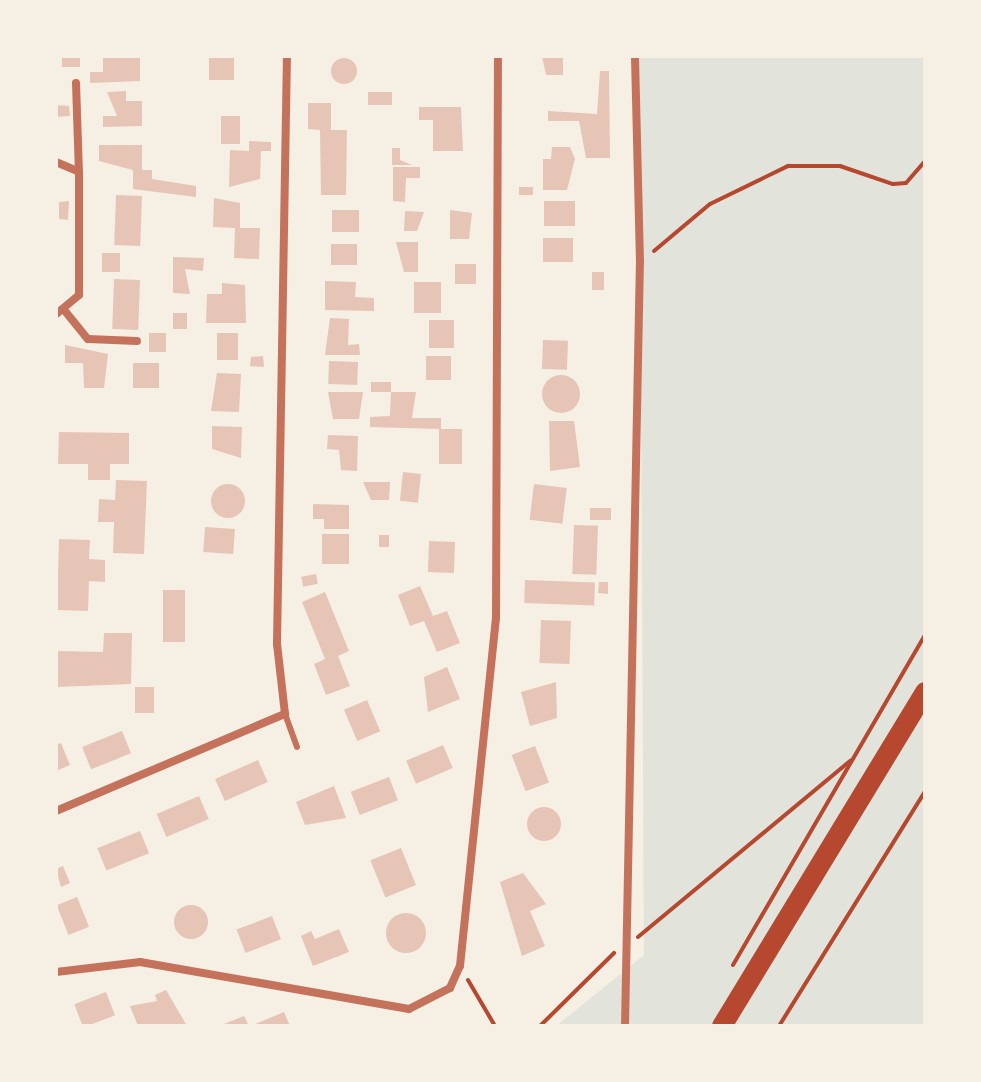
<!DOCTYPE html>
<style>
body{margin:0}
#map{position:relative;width:981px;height:1082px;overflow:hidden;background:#f6efe4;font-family:Lato,sans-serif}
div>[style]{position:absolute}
.green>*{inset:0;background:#e2e4dc}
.building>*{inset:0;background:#e6c5b7;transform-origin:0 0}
.round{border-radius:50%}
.path>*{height:4px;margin:-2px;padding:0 2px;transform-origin:2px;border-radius:2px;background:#b5482f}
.service>*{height:6px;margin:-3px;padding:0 3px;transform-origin:3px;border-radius:3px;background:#c5725c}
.minor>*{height:8px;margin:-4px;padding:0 4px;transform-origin:4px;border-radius:4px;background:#c5725c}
.primary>*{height:20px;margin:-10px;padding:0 10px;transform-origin:10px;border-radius:10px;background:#b5482f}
span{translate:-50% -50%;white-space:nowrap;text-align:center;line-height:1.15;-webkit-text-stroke:8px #f6efe4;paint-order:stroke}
.frame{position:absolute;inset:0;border:58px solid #f6efe4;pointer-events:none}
</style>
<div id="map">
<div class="green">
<div style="clip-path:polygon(639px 56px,925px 56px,925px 1026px,556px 1026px,644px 955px)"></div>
</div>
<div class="building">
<div style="left:62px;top:56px;width:18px;height:11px"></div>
<div style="clip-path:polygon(140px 56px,140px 81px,90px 83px,90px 72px,103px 72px,103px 57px)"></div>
<div style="left:209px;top:56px;width:25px;height:24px"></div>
<div style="clip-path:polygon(542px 56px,563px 56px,563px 75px,546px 75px)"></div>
<div class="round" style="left:331px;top:58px;width:26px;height:26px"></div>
<div style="clip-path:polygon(600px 71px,609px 71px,610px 158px,586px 158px,579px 121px,548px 121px,548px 111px,597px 114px)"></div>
<div style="clip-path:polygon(126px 91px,126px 101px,142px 101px,142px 126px,103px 127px,103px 116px,117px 116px,107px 92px)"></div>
<div style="left:368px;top:92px;width:24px;height:13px"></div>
<div style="clip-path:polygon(308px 103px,331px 103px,331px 130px,347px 130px,346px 195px,321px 195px,320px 130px,308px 129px)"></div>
<div style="clip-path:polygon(56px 105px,69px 106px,70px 116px,56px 117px)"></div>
<div style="clip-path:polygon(419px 107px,461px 107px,463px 151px,433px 151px,433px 120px,419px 120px)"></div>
<div style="left:221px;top:116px;width:19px;height:28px"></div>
<div style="clip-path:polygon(249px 141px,271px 142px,271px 151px,261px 151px,260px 179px,229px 187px,230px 150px,249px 151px)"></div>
<div style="clip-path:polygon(99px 145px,142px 145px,142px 170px,152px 170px,152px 179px,196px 186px,196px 197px,133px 189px,133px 170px,99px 161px)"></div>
<div style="clip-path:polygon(552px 147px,570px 147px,575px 159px,567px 190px,543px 190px,543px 159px,551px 159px)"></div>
<div style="clip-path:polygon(392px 148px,400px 148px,400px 160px,412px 165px,392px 165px)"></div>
<div style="clip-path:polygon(393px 167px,420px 167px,420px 178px,406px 178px,405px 202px,393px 201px)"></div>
<div style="left:519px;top:187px;width:14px;height:8px"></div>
<div style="left:116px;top:195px;width:26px;height:50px;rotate:2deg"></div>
<div style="clip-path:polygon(214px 198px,240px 203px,240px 228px,260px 228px,259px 259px,234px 258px,235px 228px,213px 227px)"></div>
<div style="clip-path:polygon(69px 201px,68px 220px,59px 219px,59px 202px)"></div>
<div style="left:544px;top:201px;width:31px;height:25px"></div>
<div style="left:332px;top:210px;width:27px;height:22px"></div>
<div style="clip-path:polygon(450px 210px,472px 213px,469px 239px,450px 239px)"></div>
<div style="clip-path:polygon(405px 211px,424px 212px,417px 231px,404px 231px)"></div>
<div style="left:543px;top:238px;width:30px;height:24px"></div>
<div style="clip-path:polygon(396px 242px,418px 242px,418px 272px,404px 272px)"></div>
<div style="left:331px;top:244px;width:26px;height:21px"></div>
<div style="left:102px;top:253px;width:18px;height:19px"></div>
<div style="clip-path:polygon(173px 257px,204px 258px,203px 271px,185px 269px,190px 294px,173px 293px)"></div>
<div style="left:476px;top:264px;width:20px;height:21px;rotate:90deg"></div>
<div style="left:592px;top:272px;width:12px;height:18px"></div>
<div style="left:114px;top:279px;width:26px;height:50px;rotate:2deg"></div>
<div style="clip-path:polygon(325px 281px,356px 282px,355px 297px,374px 298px,374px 311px,325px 310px)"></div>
<div style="left:414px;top:282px;width:27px;height:31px"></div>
<div style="clip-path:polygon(222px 283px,245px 285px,246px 323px,206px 323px,207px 294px,222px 294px)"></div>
<div style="left:173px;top:313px;width:14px;height:16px"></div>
<div style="clip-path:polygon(330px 318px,349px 319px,348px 345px,359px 344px,360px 355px,325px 355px)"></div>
<div style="left:429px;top:320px;width:25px;height:28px"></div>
<div style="left:149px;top:333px;width:17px;height:19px"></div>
<div style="left:217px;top:333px;width:21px;height:27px"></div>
<div style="left:543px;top:340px;width:25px;height:29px;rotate:2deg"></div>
<div style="clip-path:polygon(65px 345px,108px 354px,104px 388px,84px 388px,83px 363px,65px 363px)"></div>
<div style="clip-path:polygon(263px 356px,264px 367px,250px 366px,251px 357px)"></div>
<div style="left:426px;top:356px;width:25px;height:24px"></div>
<div style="left:329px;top:361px;width:29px;height:23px;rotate:2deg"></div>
<div style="left:133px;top:363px;width:26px;height:25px"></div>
<div style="clip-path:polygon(217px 373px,241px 374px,239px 412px,211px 411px)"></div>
<div class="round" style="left:542px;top:375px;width:38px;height:38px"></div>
<div style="left:371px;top:382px;width:20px;height:10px"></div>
<div style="clip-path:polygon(328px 392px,363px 392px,359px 419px,333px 419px)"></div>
<div style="clip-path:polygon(391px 392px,416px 392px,412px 418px,441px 418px,441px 429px,370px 427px,370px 417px,390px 416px)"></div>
<div style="clip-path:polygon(549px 421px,574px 421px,580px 467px,550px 471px)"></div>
<div style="clip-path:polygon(212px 426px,242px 427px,241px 458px,212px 449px)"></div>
<div style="left:439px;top:429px;width:23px;height:35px"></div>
<div style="clip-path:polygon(59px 432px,129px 433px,129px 464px,110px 464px,110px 480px,88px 480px,88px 464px,58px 464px)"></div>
<div style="clip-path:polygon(328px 435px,358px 436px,357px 471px,341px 470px,339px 450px,327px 449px)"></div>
<div style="left:403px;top:472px;width:18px;height:29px;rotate:6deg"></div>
<div style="clip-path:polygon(116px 480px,147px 481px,144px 554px,113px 553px,114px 522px,98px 522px,99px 499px,115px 500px)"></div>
<div style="clip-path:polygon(363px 482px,390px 482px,389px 500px,371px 500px)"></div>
<div class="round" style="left:211px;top:484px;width:34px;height:34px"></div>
<div style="left:534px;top:484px;width:33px;height:36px;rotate:7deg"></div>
<div style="clip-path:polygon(313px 504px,349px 505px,349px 529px,324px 529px,324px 519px,313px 519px)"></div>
<div style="left:611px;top:508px;width:12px;height:21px;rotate:90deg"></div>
<div style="left:574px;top:525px;width:24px;height:49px;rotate:2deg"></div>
<div style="left:205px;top:527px;width:30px;height:25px;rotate:4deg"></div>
<div style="left:322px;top:534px;width:27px;height:30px"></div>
<div style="left:379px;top:535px;width:10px;height:12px"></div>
<div style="clip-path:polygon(59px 539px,90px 540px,89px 559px,105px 560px,105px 582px,89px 581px,88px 611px,57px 610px)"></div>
<div style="left:429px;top:541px;width:26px;height:31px;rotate:2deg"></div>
<div style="left:316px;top:574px;width:10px;height:15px;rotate:79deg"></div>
<div style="left:525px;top:580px;width:70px;height:23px;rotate:2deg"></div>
<div style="clip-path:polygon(599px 582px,608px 582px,608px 594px,598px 593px)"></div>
<div style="clip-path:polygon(420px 586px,433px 616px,447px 611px,460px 643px,437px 652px,424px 621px,410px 626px,398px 595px)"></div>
<div style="left:163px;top:590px;width:22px;height:52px"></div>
<div style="clip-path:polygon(325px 592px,349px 651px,338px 656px,350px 686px,326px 695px,314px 664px,325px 659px,302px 602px)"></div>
<div style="left:541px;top:620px;width:30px;height:43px;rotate:2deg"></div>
<div style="clip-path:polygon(104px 633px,132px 633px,131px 684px,56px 687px,56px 651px,103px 652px)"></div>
<div style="clip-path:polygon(447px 667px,460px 699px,428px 712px,424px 677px)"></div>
<div style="clip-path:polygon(556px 682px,557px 718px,530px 726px,521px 692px)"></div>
<div style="left:135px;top:687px;width:19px;height:26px"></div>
<div style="left:367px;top:700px;width:34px;height:25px;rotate:67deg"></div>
<div style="left:122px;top:731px;width:24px;height:43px;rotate:68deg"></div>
<div style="clip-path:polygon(61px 743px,70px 765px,56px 771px,56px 745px)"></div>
<div style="left:443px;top:745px;width:25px;height:40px;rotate:67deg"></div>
<div style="left:535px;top:746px;width:39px;height:25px;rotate:69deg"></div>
<div style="left:258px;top:760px;width:24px;height:47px;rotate:66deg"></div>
<div style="left:389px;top:777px;width:25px;height:41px;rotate:69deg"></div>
<div style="clip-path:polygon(334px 786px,346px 818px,305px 825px,296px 802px)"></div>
<div style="left:199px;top:796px;width:25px;height:46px;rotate:67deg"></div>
<div class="round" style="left:527px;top:807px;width:34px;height:34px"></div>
<div style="left:140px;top:831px;width:24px;height:46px;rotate:68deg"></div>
<div style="left:401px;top:848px;width:40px;height:33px;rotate:68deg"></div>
<div style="clip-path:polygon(63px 866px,70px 883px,61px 887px,56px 869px)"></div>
<div style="clip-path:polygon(523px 873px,546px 904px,530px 911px,545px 946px,522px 956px,500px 882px)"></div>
<div style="left:77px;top:897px;width:32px;height:22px;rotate:68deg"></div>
<div class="round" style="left:174px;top:905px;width:34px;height:34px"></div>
<div class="round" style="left:386px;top:913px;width:40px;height:40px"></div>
<div style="left:272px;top:916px;width:25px;height:38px;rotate:69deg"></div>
<div style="clip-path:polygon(339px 929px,349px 952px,313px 966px,301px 936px,311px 931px,315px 939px)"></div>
<div style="clip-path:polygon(166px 990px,187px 1026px,138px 1026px,130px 1006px,157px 1001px,155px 995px)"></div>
<div style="left:106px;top:992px;width:25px;height:34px;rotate:69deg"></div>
<div style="clip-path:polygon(284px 1012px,290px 1026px,250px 1026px,260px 1022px)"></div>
<div style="clip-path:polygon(244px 1016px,249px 1026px,219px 1026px)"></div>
</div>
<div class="path">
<div style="left:654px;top:251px;width:73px;rotate:-40deg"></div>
<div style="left:710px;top:204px;width:87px;rotate:-26deg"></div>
<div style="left:788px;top:166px;width:52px"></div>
<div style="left:840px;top:166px;width:56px;rotate:18.8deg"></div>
<div style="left:893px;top:184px;width:13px;rotate:-4deg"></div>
<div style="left:906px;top:183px;width:29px;rotate:-49deg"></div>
<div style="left:638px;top:937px;width:276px;rotate:-39.7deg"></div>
<div style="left:733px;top:965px;width:382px;rotate:-59.8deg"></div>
<div style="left:468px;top:980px;width:53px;rotate:59.6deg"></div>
<div style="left:540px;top:1026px;width:104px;rotate:-44.6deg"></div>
<div style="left:779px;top:1026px;width:277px;rotate:-58.1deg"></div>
</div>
<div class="service">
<div style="left:285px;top:714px;width:35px;rotate:70deg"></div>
</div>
<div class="minor">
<div style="left:76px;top:83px;width:89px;rotate:88.1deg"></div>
<div style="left:56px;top:162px;width:25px;rotate:23deg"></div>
<div style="left:79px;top:172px;width:123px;rotate:90deg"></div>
<div style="left:79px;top:295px;width:30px;rotate:140deg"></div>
<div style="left:65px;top:311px;width:36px;rotate:51deg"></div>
<div style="left:88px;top:339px;width:49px;rotate:2.3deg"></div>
<div style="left:56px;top:811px;width:249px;rotate:-23deg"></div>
<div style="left:285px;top:714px;width:70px;rotate:-96.5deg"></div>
<div style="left:277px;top:644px;width:588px;rotate:-89.03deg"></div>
<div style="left:56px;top:972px;width:85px;rotate:-6.8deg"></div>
<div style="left:140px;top:962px;width:273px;rotate:9.9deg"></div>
<div style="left:409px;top:1009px;width:46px;rotate:-27.1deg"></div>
<div style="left:450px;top:988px;width:24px;rotate:-66deg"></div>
<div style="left:460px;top:966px;width:350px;rotate:-84.1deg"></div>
<div style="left:496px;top:618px;width:562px;rotate:-89.8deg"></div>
<div style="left:625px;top:1026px;width:764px;rotate:-88.88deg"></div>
<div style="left:640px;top:262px;width:206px;rotate:-91.4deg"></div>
</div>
<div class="primary">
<div style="left:722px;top:1026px;width:391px;rotate:-58.7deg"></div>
</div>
<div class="frame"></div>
</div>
